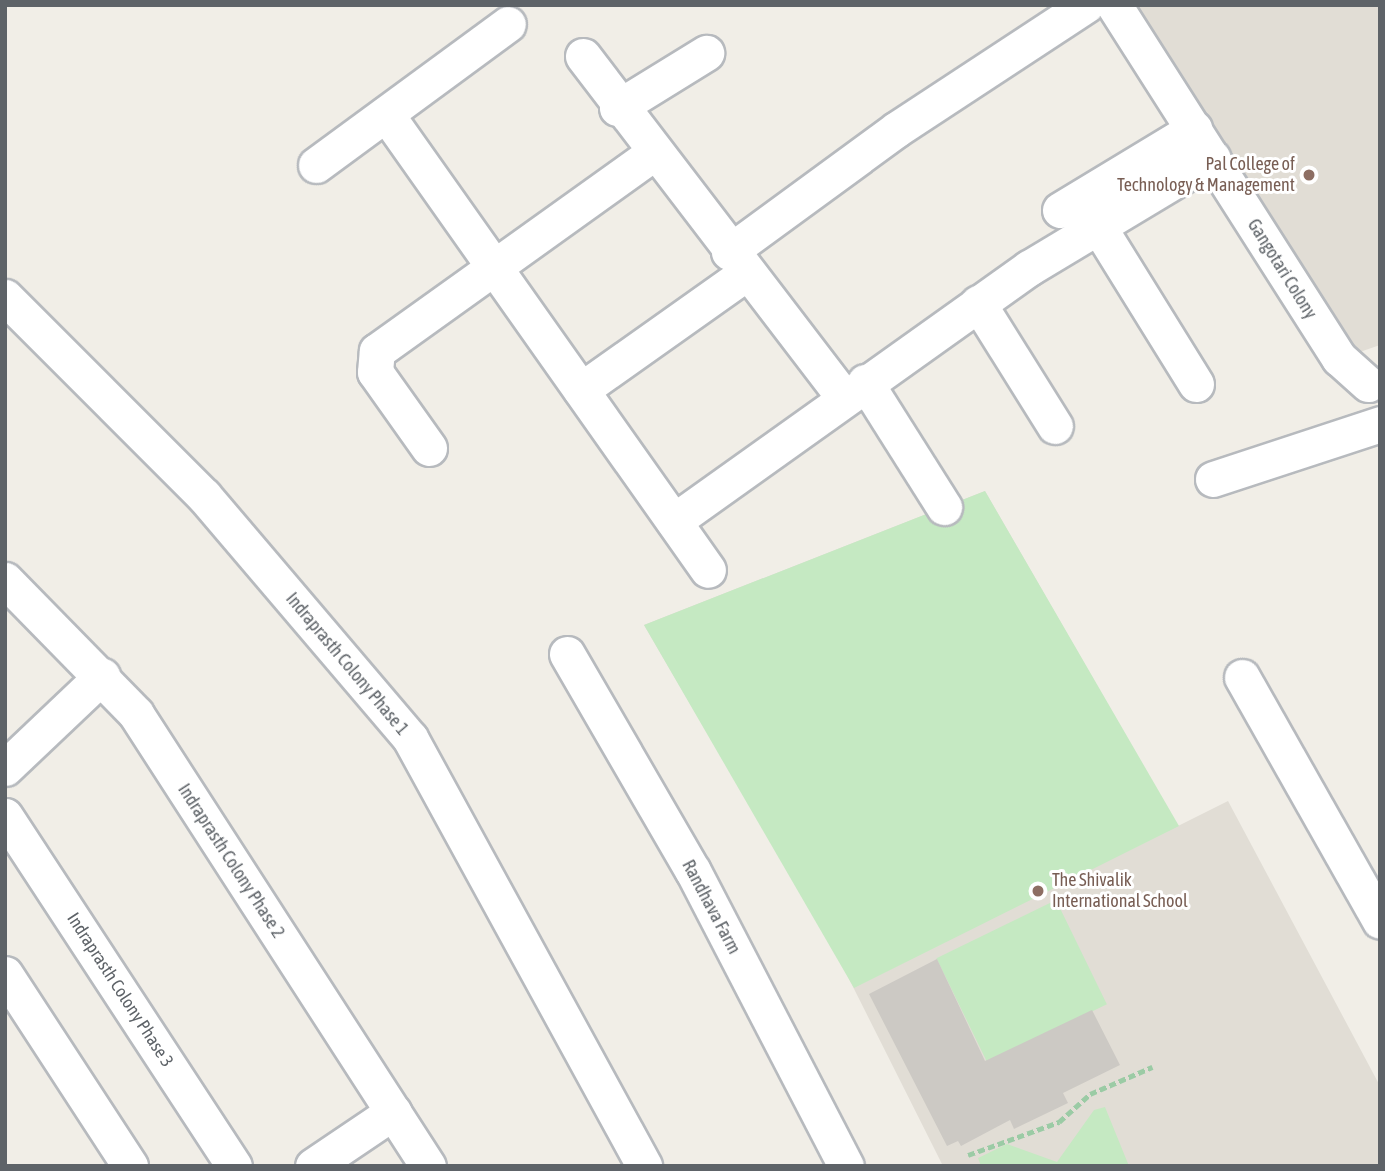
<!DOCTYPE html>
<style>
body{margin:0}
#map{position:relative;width:1385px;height:1171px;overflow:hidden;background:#f1eee7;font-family:"Asap Condensed",sans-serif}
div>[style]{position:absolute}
.education>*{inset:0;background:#e1ddd5}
.green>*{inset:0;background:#c5e9c2;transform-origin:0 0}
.building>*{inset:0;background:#ccc9c4}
.path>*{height:4.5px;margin-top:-2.25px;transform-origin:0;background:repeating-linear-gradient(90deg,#9bcba5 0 7px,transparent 0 10.5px)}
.roads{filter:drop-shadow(2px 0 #b7babe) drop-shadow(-2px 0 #b7babe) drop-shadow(0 2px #b7babe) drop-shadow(0 -2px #b7babe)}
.minor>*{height:35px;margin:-17.5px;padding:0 17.5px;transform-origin:17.5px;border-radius:17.5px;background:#fff}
.dots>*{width:19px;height:19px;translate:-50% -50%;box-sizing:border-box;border:4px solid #fff;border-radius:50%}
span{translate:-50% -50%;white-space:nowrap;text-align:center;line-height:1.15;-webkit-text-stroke:6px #fff;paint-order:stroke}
.education-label{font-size:18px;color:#785e54}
.right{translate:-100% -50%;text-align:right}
.left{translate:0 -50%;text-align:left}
.street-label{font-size:18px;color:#5e6368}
.frame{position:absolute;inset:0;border:7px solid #5e6368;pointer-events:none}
</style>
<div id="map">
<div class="education">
<div style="clip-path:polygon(1130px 5px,1380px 5px,1380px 345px,1354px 354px)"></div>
<div style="clip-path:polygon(985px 491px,1178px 826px,1228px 801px,1380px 1086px,1380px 1166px,943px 1166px,837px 955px,644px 625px)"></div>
</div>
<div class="green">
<div style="clip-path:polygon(985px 491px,1179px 826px,854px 988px,644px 625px)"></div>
<div style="left:1056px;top:900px;width:116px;height:133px;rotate:64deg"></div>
<div style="clip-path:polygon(1105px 1107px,1129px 1166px,981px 1166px,978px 1158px,1007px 1144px,1057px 1162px,1094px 1110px)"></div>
</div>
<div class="building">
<div style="clip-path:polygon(937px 959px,985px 1061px,1092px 1010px,1120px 1065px,1063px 1093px,1068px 1103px,1014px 1129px,1010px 1120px,961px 1146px,958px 1141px,947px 1146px,869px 994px)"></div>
</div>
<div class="path">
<div style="left:968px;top:1155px;width:97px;rotate:-19.9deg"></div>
<div style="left:1059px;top:1122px;width:42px;rotate:-42.1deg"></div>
<div style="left:1090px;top:1094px;width:68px;rotate:-23.5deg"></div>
</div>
<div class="roads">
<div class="minor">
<div style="left:1114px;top:5px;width:419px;rotate:57.5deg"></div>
<div style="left:1339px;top:358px;width:39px;rotate:42deg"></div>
<div style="left:583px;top:56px;width:429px;rotate:52.6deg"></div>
<div style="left:617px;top:108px;width:105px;rotate:-31.7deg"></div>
<div style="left:386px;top:114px;width:558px;rotate:54.77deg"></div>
<div style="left:316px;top:165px;width:238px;rotate:-36.3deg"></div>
<div style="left:1060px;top:210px;width:157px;rotate:-31.2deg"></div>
<div style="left:1098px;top:226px;width:186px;rotate:58.2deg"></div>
<div style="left:729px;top:252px;width:208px;rotate:-36.2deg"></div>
<div style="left:897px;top:129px;width:226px;rotate:-33.3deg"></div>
<div style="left:5px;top:297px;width:281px;rotate:45deg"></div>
<div style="left:204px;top:496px;width:318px;rotate:49.6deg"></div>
<div style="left:410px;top:738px;width:488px;rotate:61.3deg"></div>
<div style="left:978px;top:303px;width:145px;rotate:58deg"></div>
<div style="left:865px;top:382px;width:148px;rotate:57.7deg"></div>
<div style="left:581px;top:390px;width:202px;rotate:-35.3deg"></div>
<div style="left:429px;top:448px;width:93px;rotate:-125.4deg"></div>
<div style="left:375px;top:372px;width:21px;rotate:-85deg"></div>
<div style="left:377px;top:351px;width:340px;rotate:-35.6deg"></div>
<div style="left:1213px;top:479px;width:176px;rotate:-18.2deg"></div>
<div style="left:674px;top:521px;width:436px;rotate:-35.5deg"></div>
<div style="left:1029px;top:268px;width:214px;rotate:-31deg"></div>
<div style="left:5px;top:580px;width:187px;rotate:45.6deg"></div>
<div style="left:136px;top:714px;width:538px;rotate:57.14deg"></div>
<div style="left:567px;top:654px;width:251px;rotate:59.9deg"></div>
<div style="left:693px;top:871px;width:332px;rotate:62.6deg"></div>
<div style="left:1242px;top:677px;width:280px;rotate:60.5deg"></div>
<div style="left:5px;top:768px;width:134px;rotate:-43.5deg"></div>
<div style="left:5px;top:816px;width:418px;rotate:56.8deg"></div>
<div style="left:5px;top:974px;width:229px;rotate:56.9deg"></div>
<div style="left:313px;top:1166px;width:97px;rotate:-34deg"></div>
</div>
</div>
<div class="dots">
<div style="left:1309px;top:175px;background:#8d6e63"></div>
<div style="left:1038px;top:891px;background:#8d6e63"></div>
</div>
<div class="education-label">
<span class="right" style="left:1295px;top:175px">Pal College of<br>Technology &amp; Management</span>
<span class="left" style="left:1052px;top:891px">The Shivalik<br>International School</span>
</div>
<div class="street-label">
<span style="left:1282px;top:269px;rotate:58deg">Gangotari Colony</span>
<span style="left:347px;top:664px;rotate:50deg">Indraprasth Colony Phase 1</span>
<span style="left:231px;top:861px;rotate:57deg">Indraprasth Colony Phase 2</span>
<span style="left:711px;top:907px;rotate:62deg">Randhava Farm</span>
<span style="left:120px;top:990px;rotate:57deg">Indraprasth Colony Phase 3</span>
</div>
<div class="frame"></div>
</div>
